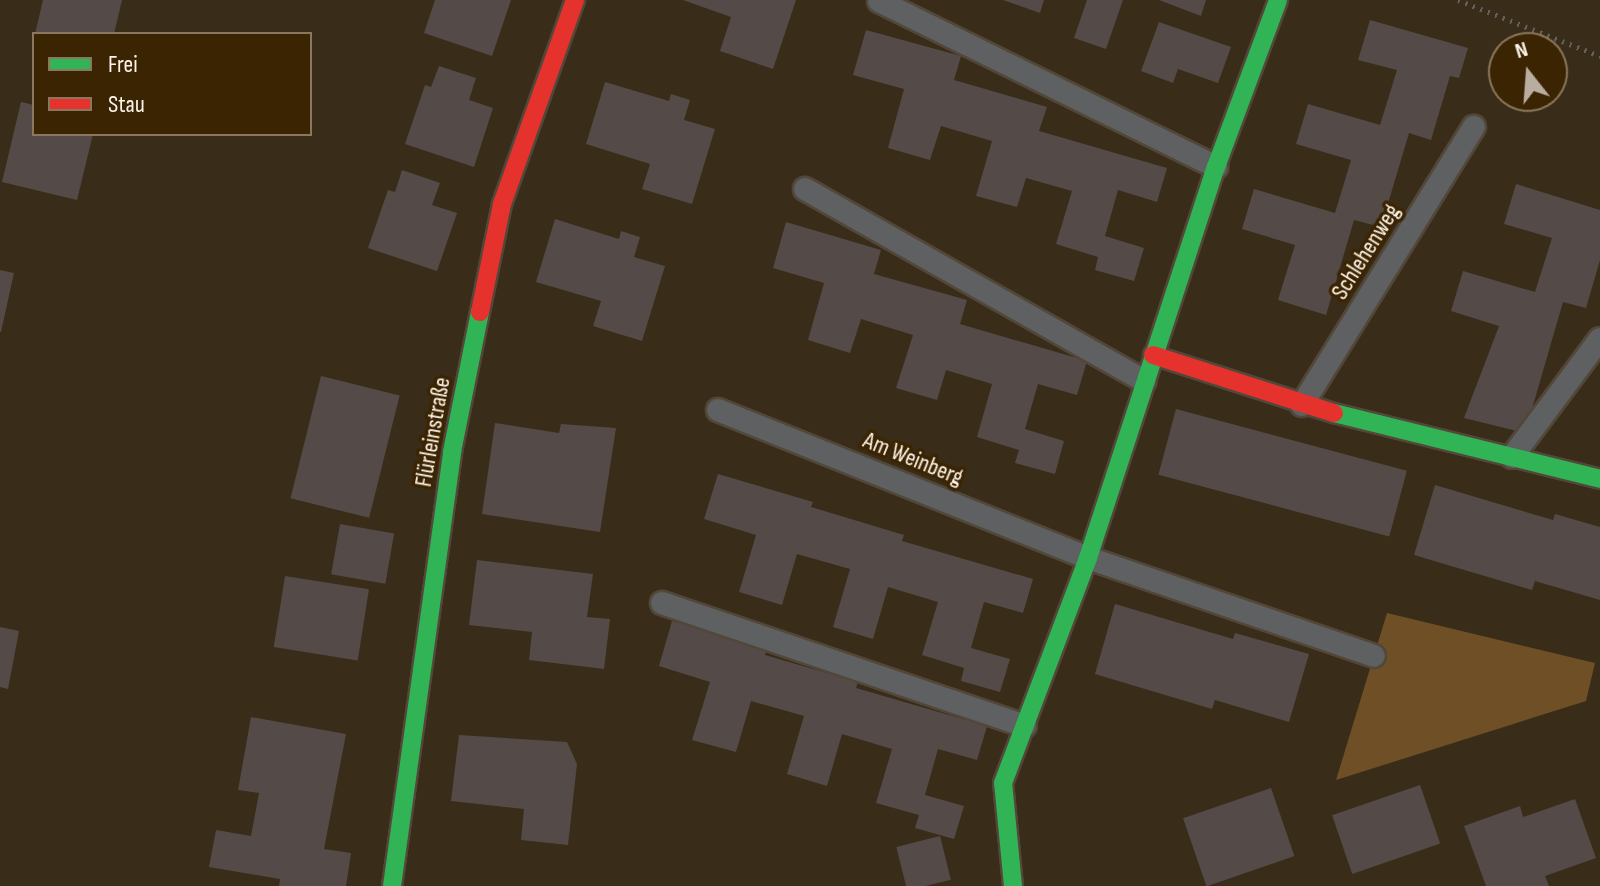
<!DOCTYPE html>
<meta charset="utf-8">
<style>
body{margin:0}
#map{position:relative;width:1600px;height:886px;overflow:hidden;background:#392c19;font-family:"Sofia Sans Condensed",sans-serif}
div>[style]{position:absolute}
.green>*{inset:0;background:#6f5026}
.building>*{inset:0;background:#544b48;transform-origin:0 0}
.path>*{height:5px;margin-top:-2.5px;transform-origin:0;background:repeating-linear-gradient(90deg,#63605c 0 2px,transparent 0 8px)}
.roads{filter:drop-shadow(2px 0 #524739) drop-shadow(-2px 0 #524739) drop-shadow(0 2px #524739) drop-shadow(0 -2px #524739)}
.lane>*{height:22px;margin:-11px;padding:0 11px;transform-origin:11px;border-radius:11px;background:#5e6061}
.fast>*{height:18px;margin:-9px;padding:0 9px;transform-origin:9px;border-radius:9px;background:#30b455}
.jam>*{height:18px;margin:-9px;padding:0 9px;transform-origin:9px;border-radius:9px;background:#e5322d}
span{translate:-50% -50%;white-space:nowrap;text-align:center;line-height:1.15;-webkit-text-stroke:7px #3b2402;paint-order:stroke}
.street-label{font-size:24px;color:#fdf3e8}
.legend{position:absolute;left:32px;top:32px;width:280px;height:104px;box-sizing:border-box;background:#3b2402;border:2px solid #89775e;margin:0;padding:10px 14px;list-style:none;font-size:24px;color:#fdf3e8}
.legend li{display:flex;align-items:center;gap:16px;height:40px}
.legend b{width:40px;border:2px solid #89775e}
.north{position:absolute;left:1488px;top:32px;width:80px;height:80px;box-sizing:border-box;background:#3b2402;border:2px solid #89775e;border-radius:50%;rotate:343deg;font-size:22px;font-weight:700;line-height:32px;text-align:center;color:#fdf3e8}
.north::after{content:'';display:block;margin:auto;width:28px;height:36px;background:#b8ada0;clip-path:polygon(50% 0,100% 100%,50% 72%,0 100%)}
</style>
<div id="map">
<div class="green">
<div style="clip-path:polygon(1387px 613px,1595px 663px,1586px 701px,1336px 780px)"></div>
</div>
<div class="building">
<div style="clip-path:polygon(43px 0,122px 0,114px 34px,35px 34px)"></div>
<div style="clip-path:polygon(435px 0,511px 0,492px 56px,424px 33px)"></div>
<div style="clip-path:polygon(683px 0,796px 0,773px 69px,720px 51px,731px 17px)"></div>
<div style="clip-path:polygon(1003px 0,1044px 0,1040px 13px)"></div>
<div style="clip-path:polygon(1087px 0,1123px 0,1106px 49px,1074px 38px)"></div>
<div style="clip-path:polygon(1159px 0,1206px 0,1201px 16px)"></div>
<div style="clip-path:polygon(1370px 20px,1468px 48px,1459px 78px,1450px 76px,1431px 140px,1409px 133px,1381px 227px,1354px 220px,1326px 315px,1278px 300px,1295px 245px,1242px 229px,1254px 189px,1335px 213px,1351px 160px,1296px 144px,1308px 104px,1380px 125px,1397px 70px,1358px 60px)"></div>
<div style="clip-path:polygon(1159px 22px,1231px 47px,1218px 83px,1178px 69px,1173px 83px,1141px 71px)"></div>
<div style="clip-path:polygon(866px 30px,961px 56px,954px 80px,1047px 107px,1039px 131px,1167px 168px,1157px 202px,1118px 190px,1105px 236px,1144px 248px,1134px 281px,1095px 270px,1098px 257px,1056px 244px,1072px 191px,1026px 178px,1017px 207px,976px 196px,992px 141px,941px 126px,930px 160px,888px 148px,904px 89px,853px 75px)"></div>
<div style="clip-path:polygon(439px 66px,476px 78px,469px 100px,493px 108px,474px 167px,405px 144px,425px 85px,431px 87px)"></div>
<div style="clip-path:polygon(605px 82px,669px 101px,671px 94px,690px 100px,684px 120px,715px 129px,692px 204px,642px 189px,650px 164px,586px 144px)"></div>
<div style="clip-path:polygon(21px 102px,34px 105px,34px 134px,93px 134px,77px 200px,2px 182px)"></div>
<div style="clip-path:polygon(402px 170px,440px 183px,432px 205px,457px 213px,437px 271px,368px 248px,388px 190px,395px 192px)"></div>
<div style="clip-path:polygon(1516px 184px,1600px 210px,1600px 260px,1586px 308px,1563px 302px,1525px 433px,1464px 418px,1499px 326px,1451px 311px,1463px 271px,1535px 292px,1552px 238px,1504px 224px)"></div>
<div style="clip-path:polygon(555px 219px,619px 239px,621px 231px,640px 237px,634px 257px,665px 266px,642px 341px,593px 326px,601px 301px,536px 282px)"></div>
<div style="clip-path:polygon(786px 222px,881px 250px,874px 274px,967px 300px,960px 324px,1087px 361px,1077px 395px,1038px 384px,1025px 429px,1064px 441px,1055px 474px,1015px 463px,1019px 450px,977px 437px,992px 384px,946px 370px,937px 400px,896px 388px,913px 335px,861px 319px,850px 353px,808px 340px,824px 283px,773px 268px)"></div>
<div style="clip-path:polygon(0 270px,14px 273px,1px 332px,0 332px)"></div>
<div style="left:321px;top:376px;width:81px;height:126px;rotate:14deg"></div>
<div style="left:1176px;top:409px;width:239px;height:68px;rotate:15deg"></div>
<div style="clip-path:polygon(495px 423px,559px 433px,561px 424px,616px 428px,600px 532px,482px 514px)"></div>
<div style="clip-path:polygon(718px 474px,813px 502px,811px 507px,904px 535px,902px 541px,1033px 579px,1023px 613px,984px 602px,971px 648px,1010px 659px,1000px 692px,961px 681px,964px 668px,922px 655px,938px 602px,888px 587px,873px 639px,833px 627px,850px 569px,797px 554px,782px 605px,739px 592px,756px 535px,704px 519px)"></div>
<div style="clip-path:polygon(1435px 485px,1553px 520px,1555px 514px,1600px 527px,1600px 600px,1535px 581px,1532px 590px,1414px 555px)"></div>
<div style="left:340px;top:524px;width:55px;height:51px;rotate:10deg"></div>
<div style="clip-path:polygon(477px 560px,593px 574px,587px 617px,610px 619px,604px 669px,529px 660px,532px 632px,469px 625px)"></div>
<div style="left:285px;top:576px;width:85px;height:72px;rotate:9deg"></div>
<div style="clip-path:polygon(1115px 604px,1233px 639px,1235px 633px,1309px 654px,1289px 722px,1215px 700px,1212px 709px,1095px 674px)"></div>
<div style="clip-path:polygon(672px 621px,767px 649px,765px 655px,858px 682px,856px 688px,987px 726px,977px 760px,938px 749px,925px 795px,964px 806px,954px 839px,915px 828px,919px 815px,876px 803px,892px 749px,842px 734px,827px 786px,787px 774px,804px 716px,751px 701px,736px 752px,692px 740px,710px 682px,659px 666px)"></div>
<div style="clip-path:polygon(0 627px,19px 631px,8px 689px,0 687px)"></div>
<div style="clip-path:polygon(251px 717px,346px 734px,324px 849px,351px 853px,346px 886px,279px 886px,280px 879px,209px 867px,216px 830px,251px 836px,259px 793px,238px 790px)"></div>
<div style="clip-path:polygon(459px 735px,567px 742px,577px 764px,568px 845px,521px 840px,524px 809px,451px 801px)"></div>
<div style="left:1420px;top:785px;width:62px;height:93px;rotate:71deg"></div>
<div style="left:1271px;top:788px;width:72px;height:93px;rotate:71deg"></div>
<div style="clip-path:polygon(1575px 799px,1596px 858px,1545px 876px,1549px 886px,1486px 886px,1464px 826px,1520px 806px,1523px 817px)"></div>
<div style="left:940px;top:836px;width:45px;height:45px;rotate:76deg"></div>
</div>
<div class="path">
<div style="left:1458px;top:0;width:153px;rotate:21.5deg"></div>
</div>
<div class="roads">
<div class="lane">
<div style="left:879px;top:1px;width:376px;rotate:26.2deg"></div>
<div style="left:805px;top:189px;width:390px;rotate:29.5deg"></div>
<div style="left:1302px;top:405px;width:327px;rotate:-58.3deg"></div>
<div style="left:718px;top:410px;width:399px;rotate:21.8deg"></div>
<div style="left:1088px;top:558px;width:302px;rotate:18.9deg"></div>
<div style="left:1512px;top:457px;width:147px;rotate:-53.3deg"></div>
<div style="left:662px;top:603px;width:383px;rotate:18.7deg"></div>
</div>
<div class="fast">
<div style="left:1334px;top:413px;width:274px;rotate:13.9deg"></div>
<div style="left:392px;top:886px;width:438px;rotate:-82.1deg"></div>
<div style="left:452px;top:452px;width:143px;rotate:-78.7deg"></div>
<div style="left:1013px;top:886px;width:103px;rotate:-95.5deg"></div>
<div style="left:1003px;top:783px;width:241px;rotate:-69.3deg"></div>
<div style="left:1088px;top:558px;width:411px;rotate:-71.9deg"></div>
<div style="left:1216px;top:167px;width:178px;rotate:-69.6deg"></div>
</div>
<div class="jam">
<div style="left:480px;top:312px;width:110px;rotate:-78.5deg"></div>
<div style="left:502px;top:204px;width:217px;rotate:-70.3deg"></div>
<div style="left:1153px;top:355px;width:190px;rotate:17.8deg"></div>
</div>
</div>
<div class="street-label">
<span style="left:1366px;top:252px;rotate:-58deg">Schlehenweg</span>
<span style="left:433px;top:432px;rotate:-80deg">Flürleinstraße</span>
<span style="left:913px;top:459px;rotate:22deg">Am Weinberg</span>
</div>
<ul class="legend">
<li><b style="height:10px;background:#30b455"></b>Frei</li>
<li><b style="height:10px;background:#e5322d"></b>Stau</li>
</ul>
<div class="north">N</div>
</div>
